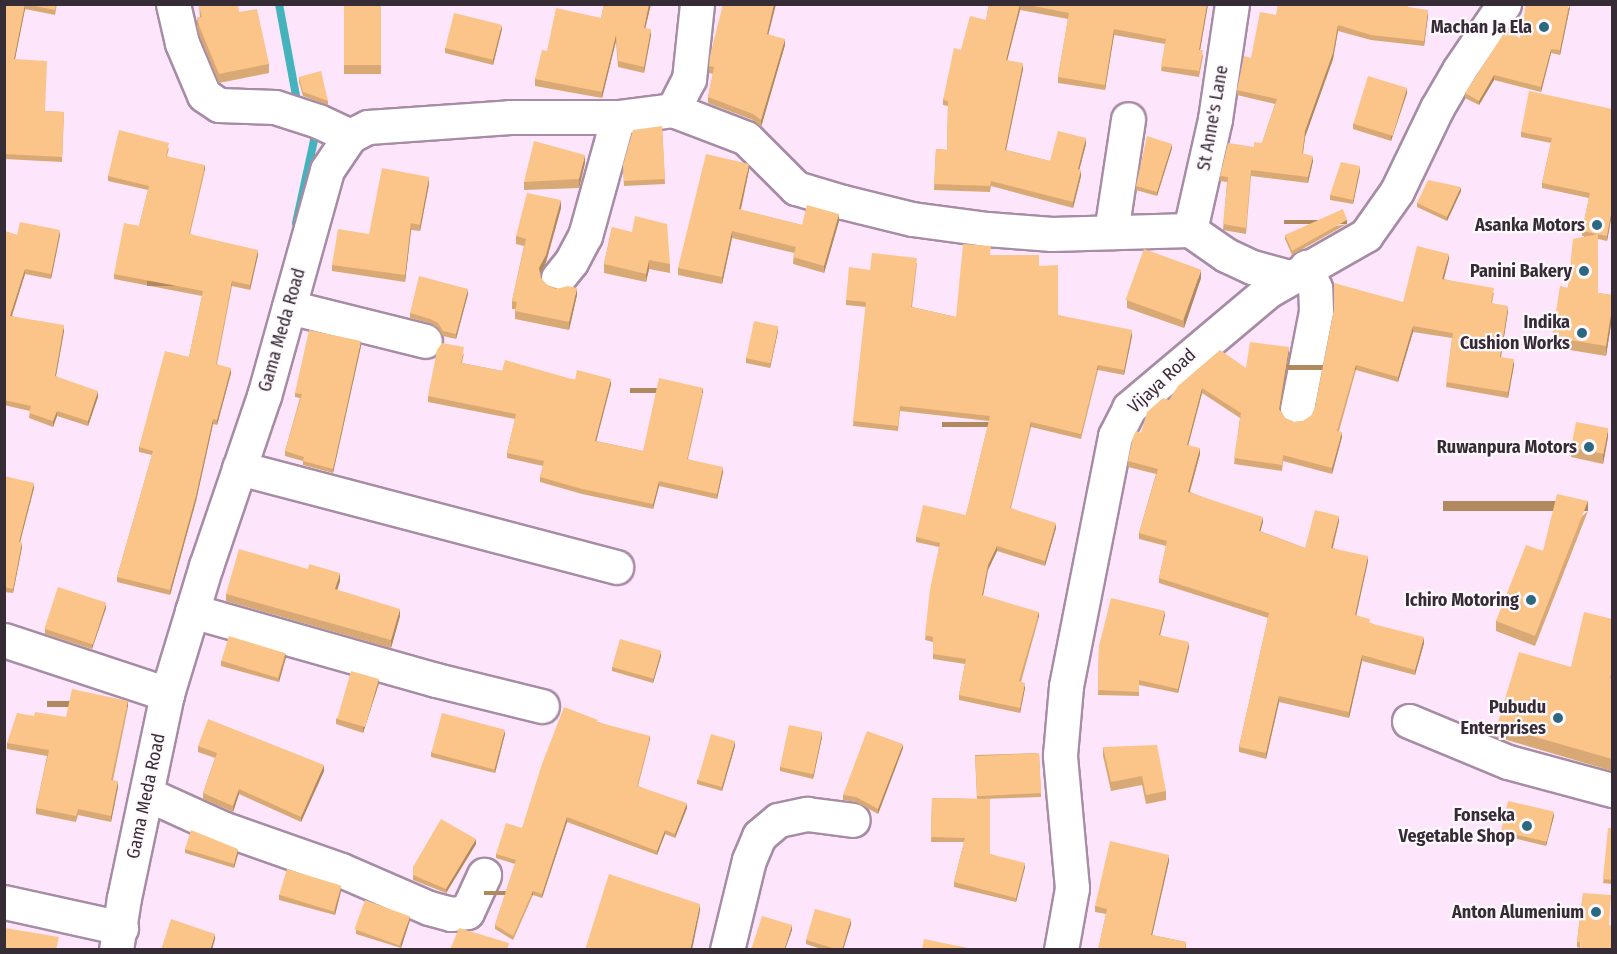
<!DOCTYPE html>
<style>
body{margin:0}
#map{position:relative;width:1617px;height:954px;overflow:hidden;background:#fde6fb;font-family:"Fira Sans Condensed",sans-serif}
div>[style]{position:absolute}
.stream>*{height:8px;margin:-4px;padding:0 4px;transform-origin:4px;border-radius:4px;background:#44b3bc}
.roads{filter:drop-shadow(2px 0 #a68ca4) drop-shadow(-2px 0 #a68ca4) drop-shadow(0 2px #a68ca4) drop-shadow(0 -2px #a68ca4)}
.minor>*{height:33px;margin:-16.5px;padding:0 16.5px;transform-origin:16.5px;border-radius:16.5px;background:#fff}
.wall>*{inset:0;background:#d8a975;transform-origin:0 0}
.shaded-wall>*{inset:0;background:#b0895f;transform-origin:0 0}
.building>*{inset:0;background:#fbc488;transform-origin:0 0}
.dots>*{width:16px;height:16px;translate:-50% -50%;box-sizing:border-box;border:3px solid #fff9fe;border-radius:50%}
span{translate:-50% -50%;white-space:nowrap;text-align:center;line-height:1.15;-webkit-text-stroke:4.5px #fff9fe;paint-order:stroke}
.poi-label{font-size:18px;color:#362c36;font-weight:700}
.right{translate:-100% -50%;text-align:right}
.street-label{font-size:18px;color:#362c36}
.frame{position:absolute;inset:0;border:6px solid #362c36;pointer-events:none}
</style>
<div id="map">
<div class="stream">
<div style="left:279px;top:4px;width:105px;rotate:79.5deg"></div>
<div style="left:296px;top:223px;width:94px;rotate:-77.7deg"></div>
<div style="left:316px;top:131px;width:4px;rotate:-124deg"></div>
</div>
<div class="roads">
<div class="minor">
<div style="left:173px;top:4px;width:40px;rotate:77deg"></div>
<div style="left:182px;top:43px;width:56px;rotate:67.1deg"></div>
<div style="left:204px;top:95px;width:18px;rotate:34deg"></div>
<div style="left:219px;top:105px;width:56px;rotate:2deg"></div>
<div style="left:275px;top:107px;width:45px;rotate:18deg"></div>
<div style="left:318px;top:121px;width:35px;rotate:25deg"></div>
<div style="left:673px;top:110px;width:78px;rotate:21deg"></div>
<div style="left:746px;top:138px;width:71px;rotate:45deg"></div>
<div style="left:796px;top:188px;width:49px;rotate:16.6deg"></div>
<div style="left:843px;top:202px;width:71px;rotate:13.8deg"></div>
<div style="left:912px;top:219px;width:76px;rotate:7.6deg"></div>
<div style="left:987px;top:229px;width:65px;rotate:4.4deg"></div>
<div style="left:1052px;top:234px;width:138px;rotate:-1.7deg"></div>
<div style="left:1190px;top:230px;width:44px;rotate:34.8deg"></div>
<div style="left:1226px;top:255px;width:29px;rotate:25deg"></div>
<div style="left:1252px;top:267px;width:39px;rotate:15deg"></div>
<div style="left:1190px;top:230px;width:114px;rotate:-77.3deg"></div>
<div style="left:1215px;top:119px;width:116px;rotate:-81.6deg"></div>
<div style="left:1111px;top:232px;width:114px;rotate:-81.4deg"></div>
<div style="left:558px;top:278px;width:21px;rotate:-51deg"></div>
<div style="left:571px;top:262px;width:30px;rotate:-62deg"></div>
<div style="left:585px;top:236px;width:123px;rotate:-74.5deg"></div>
<div style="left:289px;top:307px;width:140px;rotate:14deg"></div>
<div style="left:1297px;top:409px;width:100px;rotate:-79deg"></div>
<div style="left:1316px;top:311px;width:23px;rotate:-92deg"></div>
<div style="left:1315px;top:288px;width:23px;rotate:-113deg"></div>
<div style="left:239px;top:468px;width:390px;rotate:14.7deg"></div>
<div style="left:192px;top:611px;width:254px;rotate:15.8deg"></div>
<div style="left:436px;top:680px;width:109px;rotate:13.8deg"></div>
<div style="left:4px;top:640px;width:172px;rotate:18.3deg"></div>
<div style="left:1409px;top:721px;width:107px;rotate:22.5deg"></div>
<div style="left:1508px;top:762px;width:108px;rotate:15.1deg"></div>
<div style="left:147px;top:794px;width:82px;rotate:24.4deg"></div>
<div style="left:222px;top:828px;width:126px;rotate:19.4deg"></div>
<div style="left:341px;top:870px;width:96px;rotate:23.4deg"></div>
<div style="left:429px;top:908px;width:23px;rotate:15deg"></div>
<div style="left:451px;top:914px;width:16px;rotate:-7deg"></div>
<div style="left:467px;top:912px;width:41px;rotate:-65.3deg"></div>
<div style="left:4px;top:902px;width:120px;rotate:12.5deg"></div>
<div style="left:116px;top:950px;width:53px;rotate:-81.3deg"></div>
<div style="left:124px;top:898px;width:208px;rotate:-78.1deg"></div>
<div style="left:167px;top:694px;width:134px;rotate:-73.1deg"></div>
<div style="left:206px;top:566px;width:180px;rotate:-71.2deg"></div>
<div style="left:264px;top:396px;width:235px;rotate:-74.4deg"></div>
<div style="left:327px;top:170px;width:41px;rotate:-55.9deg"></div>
<div style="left:350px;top:136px;width:20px;rotate:-27deg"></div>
<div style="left:368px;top:127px;width:142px;rotate:-4deg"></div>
<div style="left:510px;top:117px;width:108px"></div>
<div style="left:618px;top:117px;width:55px;rotate:-7.3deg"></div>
<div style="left:673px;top:110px;width:35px;rotate:-63deg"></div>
<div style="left:689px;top:79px;width:75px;rotate:-83.9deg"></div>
<div style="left:727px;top:950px;width:93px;rotate:-76.3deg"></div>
<div style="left:749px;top:860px;width:26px;rotate:-67deg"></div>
<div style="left:759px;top:836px;width:25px;rotate:-40deg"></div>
<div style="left:778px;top:820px;width:30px;rotate:-12deg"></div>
<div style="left:807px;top:814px;width:46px;rotate:7.4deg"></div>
<div style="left:1061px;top:950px;width:63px;rotate:-79.9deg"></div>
<div style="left:1072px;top:888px;width:134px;rotate:-95.2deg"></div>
<div style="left:1060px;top:755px;width:69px;rotate:-85deg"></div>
<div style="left:1066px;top:686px;width:255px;rotate:-78.9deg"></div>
<div style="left:1115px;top:436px;width:31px;rotate:-63deg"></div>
<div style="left:1129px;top:408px;width:182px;rotate:-40.1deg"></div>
<div style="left:1268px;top:291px;width:113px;rotate:-29.7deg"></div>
<div style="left:1366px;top:235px;width:54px;rotate:-54.8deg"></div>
<div style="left:1397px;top:191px;width:92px;rotate:-64.3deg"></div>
<div style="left:1437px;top:108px;width:44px;rotate:-59.9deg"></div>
<div style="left:1459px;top:70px;width:80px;rotate:-55.7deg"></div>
</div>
</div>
<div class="wall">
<div style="clip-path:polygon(4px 4px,57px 4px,55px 15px,25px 9px,15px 59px,45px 111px,64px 112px,62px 162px,4px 159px)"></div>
<div style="left:344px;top:4px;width:37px;height:70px"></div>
<div style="clip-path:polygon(604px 4px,651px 4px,645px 28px,651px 35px,644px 73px,618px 67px,616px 41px,602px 98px,535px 86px,535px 79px,547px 51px,601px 18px)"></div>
<div style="clip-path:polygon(776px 4px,768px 34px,785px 45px,761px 127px,753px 120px,708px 103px,708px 97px,713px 74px,709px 73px,709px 66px)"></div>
<div style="clip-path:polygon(989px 4px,1208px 4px,1200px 50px,1203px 56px,1199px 77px,1161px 71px,1165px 44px,1114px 35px,1105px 90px,1058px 83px,1058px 77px,1068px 19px,1020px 10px,1007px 60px,1023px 69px,1006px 150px,1050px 161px,1086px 144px,1079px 170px,1081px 176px,1073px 208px,991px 186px,990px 192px,934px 190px,936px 149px,947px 150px,948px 106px,943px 105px,943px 100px,961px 50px,986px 20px)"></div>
<div style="clip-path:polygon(199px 6px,239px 12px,269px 64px,269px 73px,219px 83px,200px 37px,197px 27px,197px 18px,200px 17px)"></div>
<div style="clip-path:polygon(1408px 7px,1428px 15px,1424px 46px,1371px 40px,1338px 31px,1333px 59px,1305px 137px,1303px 154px,1313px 161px,1308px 183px,1251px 176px,1246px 234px,1223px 230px,1227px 182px,1220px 181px,1220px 176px,1254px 147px,1262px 143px,1275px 104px,1237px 95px,1237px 90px,1276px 15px)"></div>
<div style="clip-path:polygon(1570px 7px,1560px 55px,1551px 53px,1541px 92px,1494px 80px,1479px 105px,1465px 98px,1465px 93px,1520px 38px)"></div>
<div style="clip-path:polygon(502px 29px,493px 65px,445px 53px,445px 48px)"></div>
<div style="clip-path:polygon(299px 77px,328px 101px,328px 105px,303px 96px,299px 82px)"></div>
<div style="clip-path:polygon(1407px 93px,1391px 141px,1353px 129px,1353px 124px)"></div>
<div style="clip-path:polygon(1612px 109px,1612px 214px,1607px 241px,1598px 239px,1598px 293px,1612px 295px,1612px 318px,1606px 356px,1552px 347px,1552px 337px,1584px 236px,1582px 236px,1582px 231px,1589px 198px,1542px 188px,1542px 183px,1551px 143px,1521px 137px,1521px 132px)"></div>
<div style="clip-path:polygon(662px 126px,665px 184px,624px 186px,623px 165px)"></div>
<div style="clip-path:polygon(169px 148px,167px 156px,205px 170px,190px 234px,258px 255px,250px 290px,232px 286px,217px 364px,231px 373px,217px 425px,213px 424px,196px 501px,170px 595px,117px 582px,117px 577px,152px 455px,139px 452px,139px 447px,189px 357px,202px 296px,114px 279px,114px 274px,139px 226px,148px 190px,108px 181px,108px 176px)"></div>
<div style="clip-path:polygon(1172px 148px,1157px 196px,1136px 190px,1136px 186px)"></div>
<div style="clip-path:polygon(585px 163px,579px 188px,524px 190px,524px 182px)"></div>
<div style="clip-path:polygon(749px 170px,741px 210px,802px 225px,839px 221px,824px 273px,793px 264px,794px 253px,732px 238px,722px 284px,678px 275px,678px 268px)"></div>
<div style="clip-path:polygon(1360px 171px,1353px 204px,1330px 200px,1330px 195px)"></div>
<div style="clip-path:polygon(429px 184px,420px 231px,411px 230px,405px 282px,332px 271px,332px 265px)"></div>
<div style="clip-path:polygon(1461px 191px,1447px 221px,1417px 207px,1417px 203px)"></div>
<div style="clip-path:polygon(561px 208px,546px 262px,540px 274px,541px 278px,547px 285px,577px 295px,569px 330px,515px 319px,515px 309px,512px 309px,512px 301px,524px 246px,516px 244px,516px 236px)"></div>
<div style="clip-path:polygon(1347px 224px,1292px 255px,1285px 239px,1285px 235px)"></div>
<div style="clip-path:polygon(612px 227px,670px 264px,670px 273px,649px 269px,646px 282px,604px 273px,604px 264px)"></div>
<div style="clip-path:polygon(4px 231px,17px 235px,60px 235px,51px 279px,25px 274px,12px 316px,64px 331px,56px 376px,98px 397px,88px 426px,57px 416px,53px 427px,29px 418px,30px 411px,4px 405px)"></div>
<div style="clip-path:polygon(991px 255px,1039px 266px,1058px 315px,1132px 336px,1124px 375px,1098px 370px,1081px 439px,1031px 427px,1011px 508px,1056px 528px,1045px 566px,997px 551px,988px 570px,983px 596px,1039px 617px,1021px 682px,1025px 688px,1020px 713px,959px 700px,959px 695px,965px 664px,933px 659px,933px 642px,925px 640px,939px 547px,916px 542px,916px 537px,966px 515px,989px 421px,900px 411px,898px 431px,853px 426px,866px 307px,846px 305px,846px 300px,870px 270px,917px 263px,912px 307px,956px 317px)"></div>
<div style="clip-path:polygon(1449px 259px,1444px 279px,1494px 293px,1492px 303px,1508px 311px,1501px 357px,1514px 365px,1508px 398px,1446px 387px,1452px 338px,1413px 332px,1398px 382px,1356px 370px,1339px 431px,1342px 437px,1332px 474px,1283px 461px,1282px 471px,1234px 464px,1240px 418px,1202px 393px,1188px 445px,1200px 454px,1190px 492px,1263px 522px,1260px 531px,1305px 548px,1339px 521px,1333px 548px,1368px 561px,1356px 615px,1370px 623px,1424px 643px,1415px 675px,1362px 661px,1349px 718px,1279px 702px,1266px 759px,1239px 752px,1239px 747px,1268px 618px,1159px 583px,1159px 578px,1166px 546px,1139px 539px,1139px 533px,1156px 474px,1128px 467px,1128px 461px,1141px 433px,1169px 400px,1246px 368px,1289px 353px,1280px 410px,1285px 418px,1294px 422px,1303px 421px,1311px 416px,1403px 302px)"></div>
<div style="clip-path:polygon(1201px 278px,1184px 328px,1127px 308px,1127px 300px)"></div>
<div style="clip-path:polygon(468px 294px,456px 339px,443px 336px,438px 328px,430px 323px,410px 318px,410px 313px)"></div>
<div style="clip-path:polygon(778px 331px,770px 368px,746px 363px,746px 358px)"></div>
<div style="clip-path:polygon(361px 346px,333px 473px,303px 465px,303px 461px,285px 456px,285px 451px,300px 398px,295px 397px,295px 393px)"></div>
<div style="clip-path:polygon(464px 353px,462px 363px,502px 371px,611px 384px,596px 441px,643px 451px,703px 393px,688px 459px,723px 472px,717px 499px,659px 486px,653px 509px,582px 494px,540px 482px,540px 477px,543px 466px,507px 458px,507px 453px,515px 419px,428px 402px,428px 396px)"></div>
<div style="clip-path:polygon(1608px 437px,1603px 464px,1571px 457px,1571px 448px)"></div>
<div style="clip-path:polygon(4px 476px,34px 488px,20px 542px,22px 547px,13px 593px,4px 592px)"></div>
<div style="clip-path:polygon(1588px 511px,1535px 646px,1496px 631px,1496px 621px,1543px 551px)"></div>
<div style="clip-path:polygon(340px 581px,337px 590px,400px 616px,391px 648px,226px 601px,226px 594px)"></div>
<div style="clip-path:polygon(106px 608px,92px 649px,45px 634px,45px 629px)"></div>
<div style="clip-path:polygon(1165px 615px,1160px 635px,1189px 647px,1178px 693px,1139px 685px,1139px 696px,1098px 695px,1099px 646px)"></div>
<div style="clip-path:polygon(1612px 619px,1612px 771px,1497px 737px,1497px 726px,1571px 667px)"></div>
<div style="clip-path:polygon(661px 656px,653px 683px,612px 671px,612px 667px)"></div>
<div style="clip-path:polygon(286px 657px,279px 682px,221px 666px,221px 661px)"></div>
<div style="clip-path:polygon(379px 683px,363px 733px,336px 724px,336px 719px)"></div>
<div style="clip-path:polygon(128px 707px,113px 780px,118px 787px,111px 822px,78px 815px,76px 822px,36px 814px,36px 808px,47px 756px,7px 749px,7px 743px,34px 716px,66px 717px)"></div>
<div style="clip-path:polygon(598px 722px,650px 740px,638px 786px,687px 808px,675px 838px,665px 834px,657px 855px,567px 822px,542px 898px,533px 895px,513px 940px,495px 929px,495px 925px,515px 864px,496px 858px,496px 854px,522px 828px)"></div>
<div style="clip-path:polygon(505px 734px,495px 773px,431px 757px,431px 752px)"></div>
<div style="clip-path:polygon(822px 737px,813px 779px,780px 771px,780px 767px)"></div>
<div style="clip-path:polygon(198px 746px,324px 771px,301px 822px,239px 794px,233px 812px,203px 799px,203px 793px,215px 758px,198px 752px)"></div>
<div style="clip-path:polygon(735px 746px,722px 791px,697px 784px,697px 780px)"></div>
<div style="clip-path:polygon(1103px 747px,1166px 791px,1166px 800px,1146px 804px,1142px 785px,1111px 791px,1103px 756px)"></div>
<div style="clip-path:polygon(903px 748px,878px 814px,856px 802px,843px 800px,843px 795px)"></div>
<div style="clip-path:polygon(1039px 753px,1041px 797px,983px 799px,990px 854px,1025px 867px,1016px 902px,954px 887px,954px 882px,964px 842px,931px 842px,932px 798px,977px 799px,975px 755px)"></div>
<div style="clip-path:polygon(1554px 816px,1546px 846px,1501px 835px,1501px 831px)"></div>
<div style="clip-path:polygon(1612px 828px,1612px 884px,1603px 883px)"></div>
<div style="clip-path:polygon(476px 844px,446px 893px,413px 880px,413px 867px)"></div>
<div style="clip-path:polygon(185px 849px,238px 854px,234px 868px,185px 853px)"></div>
<div style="clip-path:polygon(1169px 861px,1152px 935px,1186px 942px,1186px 950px,1098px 950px,1106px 914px,1095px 912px,1095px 906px)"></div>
<div style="clip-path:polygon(341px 891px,335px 915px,279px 900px,279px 895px)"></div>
<div style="clip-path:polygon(1583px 893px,1580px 948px,1577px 947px,1577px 942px)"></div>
<div style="clip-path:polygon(410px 920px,401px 948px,356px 934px,356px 930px)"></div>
<div style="clip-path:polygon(851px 924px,843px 950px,824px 950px,806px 944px,806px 940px)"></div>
</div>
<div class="shaded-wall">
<div style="clip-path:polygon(25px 4px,25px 9px,14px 64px,14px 59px)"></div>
<div style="clip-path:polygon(649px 4px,651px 4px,644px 34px,644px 28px)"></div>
<div style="clip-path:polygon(774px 4px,776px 4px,767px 40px,767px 34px)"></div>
<div style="clip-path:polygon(1020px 4px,1020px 10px,1006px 65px,1006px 60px)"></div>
<div style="clip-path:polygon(1207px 4px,1208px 4px,1199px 56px,1199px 50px)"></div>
<div style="clip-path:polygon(1570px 4px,1570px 7px,1560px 55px,1560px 50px)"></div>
<div style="clip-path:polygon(1428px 10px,1428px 15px,1424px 46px,1424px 41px)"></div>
<div style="clip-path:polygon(502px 25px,502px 29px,493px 65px,493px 60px)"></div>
<div style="clip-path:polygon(1338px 25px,1338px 31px,1333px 59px,1305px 137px,1302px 159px,1305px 131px)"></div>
<div style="clip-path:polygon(651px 29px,651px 35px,644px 73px,644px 67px)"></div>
<div style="clip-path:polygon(1114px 29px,1114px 35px,1105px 90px,1105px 85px)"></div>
<div style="clip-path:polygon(616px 35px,616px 41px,602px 98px,602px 92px)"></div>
<div style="clip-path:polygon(785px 39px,785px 45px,761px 127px,761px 120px)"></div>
<div style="clip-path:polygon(1551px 49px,1551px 53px,1541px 92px,1541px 87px)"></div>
<div style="clip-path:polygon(1023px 63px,1023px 69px,1005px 155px,1005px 150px)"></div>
<div style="clip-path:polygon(1494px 75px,1494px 80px,1479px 105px,1479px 101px)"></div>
<div style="clip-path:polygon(1407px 88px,1407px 93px,1391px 141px,1391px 137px)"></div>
<div style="clip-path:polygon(1086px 138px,1086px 144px,1078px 175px,1078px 169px)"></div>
<div style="clip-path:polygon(1172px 144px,1172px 148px,1157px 196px,1157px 192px)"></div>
<div style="clip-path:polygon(585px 155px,585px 163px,579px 188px,579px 179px)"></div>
<div style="clip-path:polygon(1313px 156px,1313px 161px,1308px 183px,1308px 177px)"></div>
<div style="clip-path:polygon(749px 164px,749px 170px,739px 216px,739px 209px)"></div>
<div style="left:205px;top:165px;width:5px;height:71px;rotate:90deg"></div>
<div style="clip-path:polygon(1360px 166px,1360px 171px,1353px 204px,1353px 200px)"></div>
<div style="clip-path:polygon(1081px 170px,1081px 176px,1073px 208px,1073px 202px)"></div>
<div style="clip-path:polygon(429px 177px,429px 184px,420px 231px,420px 225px)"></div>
<div style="clip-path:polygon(1461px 187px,1461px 191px,1447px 221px,1447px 217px)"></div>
<div style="clip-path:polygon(561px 200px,561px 208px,546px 262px,539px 276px,539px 268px)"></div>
<div style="clip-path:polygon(1612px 209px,1612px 214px,1607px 241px,1607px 236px)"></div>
<div style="clip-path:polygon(839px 214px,839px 221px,824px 273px,824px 266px)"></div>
<div style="left:1347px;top:220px;width:4px;height:63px;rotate:90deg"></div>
<div style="clip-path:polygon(411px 223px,411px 230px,405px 282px,405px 275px)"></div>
<div style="clip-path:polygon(60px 230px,60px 235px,51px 279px,51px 274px)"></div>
<div style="clip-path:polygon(732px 231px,732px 238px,722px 284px,722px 277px)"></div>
<div style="clip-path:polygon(258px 250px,258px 255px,250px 290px,250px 285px)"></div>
<div style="clip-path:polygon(1449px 254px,1449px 259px,1442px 285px,1442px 279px)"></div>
<div style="clip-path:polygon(649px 260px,649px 269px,646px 282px,646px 274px)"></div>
<div style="clip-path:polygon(25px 269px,25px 274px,10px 321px,10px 316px)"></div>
<div style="clip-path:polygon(1201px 270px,1201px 278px,1184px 328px,1184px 319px)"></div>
<div style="left:232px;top:281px;width:5px;height:85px;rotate:90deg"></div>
<div style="clip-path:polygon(577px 288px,577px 295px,569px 330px,569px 322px)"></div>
<div style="clip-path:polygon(468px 289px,468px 294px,456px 339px,456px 334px)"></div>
<div style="clip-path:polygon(1508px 306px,1508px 311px,1500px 362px,1500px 357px)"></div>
<div style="clip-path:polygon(1612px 308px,1612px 318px,1606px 356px,1606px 346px)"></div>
<div style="clip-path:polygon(64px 325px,64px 331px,55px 381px,55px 376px)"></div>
<div style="clip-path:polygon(778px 326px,778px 331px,770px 368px,770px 364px)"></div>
<div style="clip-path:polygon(1413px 326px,1413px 332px,1398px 382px,1398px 377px)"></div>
<div style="clip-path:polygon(1132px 330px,1132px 336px,1124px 375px,1124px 370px)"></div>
<div style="clip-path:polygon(361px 341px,361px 346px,333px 473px,333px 469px)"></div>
<div style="clip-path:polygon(1289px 347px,1289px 353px,1279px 415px,1279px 409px)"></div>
<div style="clip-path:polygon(1514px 359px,1514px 365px,1508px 398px,1508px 392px)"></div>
<div style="left:1098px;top:365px;width:5px;height:71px;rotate:90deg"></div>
<div style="left:1356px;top:365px;width:5px;height:69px;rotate:90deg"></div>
<div style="clip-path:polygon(231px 368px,231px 373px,217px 425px,217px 420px)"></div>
<div style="clip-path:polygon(611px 379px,611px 384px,595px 446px,595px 441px)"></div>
<div style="left:703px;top:388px;width:5px;height:73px;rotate:90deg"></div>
<div style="clip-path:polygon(1202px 388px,1202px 393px,1187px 450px,1187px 445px)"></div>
<div style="clip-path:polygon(98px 391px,98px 397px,88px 426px,88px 421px)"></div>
<div style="clip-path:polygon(57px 411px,57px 416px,53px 427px,53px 421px)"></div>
<div style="clip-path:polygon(213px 419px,213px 424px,196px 501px,170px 595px,170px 590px)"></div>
<div style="left:1031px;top:422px;width:5px;height:89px;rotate:90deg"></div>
<div style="clip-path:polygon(1608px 428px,1608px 437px,1603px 464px,1603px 455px)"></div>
<div style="clip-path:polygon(1342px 432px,1342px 437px,1332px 474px,1332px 468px)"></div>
<div style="clip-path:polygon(1200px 448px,1200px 454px,1188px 497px,1188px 492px)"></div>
<div style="clip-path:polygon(723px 467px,723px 472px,717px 499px,717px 494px)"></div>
<div style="clip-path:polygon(659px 481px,659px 486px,653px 509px,653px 504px)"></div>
<div style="clip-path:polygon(34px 483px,34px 488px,19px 546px,19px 542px)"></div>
<div style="left:1588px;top:501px;width:10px;height:145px;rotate:90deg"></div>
<div style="clip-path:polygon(1339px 516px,1339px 521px,1331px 553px,1331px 548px)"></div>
<div style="clip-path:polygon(1263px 517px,1263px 522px,1259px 536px,1259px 531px)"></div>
<div style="clip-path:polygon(1056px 523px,1056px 528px,1045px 566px,1045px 561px)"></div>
<div style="clip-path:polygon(22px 542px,22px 547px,13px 593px,13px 589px)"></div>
<div style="clip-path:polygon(997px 546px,997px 551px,988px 570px,982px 600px,982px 595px,988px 565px)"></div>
<div style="clip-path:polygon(1368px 556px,1368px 561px,1355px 621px,1355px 615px)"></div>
<div style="clip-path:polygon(340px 573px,340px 581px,335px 597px,335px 589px)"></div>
<div style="clip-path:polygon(106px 603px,106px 608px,92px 649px,92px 645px)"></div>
<div style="clip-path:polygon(400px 609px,400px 616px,391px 648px,391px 640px)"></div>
<div style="clip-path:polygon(1165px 611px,1165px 615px,1159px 639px,1159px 635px)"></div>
<div style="left:1039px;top:612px;width:5px;height:72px;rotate:90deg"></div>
<div style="clip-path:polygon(1424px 637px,1424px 643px,1415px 675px,1415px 670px)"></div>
<div style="clip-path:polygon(1189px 642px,1189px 647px,1178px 693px,1178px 689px)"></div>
<div style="clip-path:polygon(661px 651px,661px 656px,653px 683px,653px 679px)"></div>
<div style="clip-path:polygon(286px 653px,286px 657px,279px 682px,279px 678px)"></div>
<div style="clip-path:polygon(1362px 655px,1362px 661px,1349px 718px,1349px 712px)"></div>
<div style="clip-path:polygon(379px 679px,379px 683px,363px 733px,363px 728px)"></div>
<div style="clip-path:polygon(1025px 683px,1025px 688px,1020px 713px,1020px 708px)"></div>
<div style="clip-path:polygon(1279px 696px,1279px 702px,1266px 759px,1266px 753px)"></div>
<div style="left:128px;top:701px;width:6px;height:81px;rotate:90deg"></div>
<div style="clip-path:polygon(505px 730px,505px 734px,495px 773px,495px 769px)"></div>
<div style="clip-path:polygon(822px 732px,822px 737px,813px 779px,813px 774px)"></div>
<div style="left:650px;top:736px;width:4px;height:52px;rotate:90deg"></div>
<div style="clip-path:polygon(735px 741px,735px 746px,722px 791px,722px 787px)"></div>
<div style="clip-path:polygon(903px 744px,903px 748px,878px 814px,878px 809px)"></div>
<div style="clip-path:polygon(324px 765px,324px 771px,301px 822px,301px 817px)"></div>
<div style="clip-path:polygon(118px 781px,118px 787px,111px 822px,111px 816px)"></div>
<div style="clip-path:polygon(239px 789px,239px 794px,233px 812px,233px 806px)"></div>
<div style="clip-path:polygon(687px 803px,687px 808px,675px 838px,675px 834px)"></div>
<div style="clip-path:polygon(1554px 812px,1554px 816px,1546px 846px,1546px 842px)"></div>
<div style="clip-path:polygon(567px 817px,567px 822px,542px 898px,542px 894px)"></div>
<div style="clip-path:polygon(665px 830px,665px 834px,657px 855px,657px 851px)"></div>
<div style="clip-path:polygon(476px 839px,476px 844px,446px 893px,446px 889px)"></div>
<div style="clip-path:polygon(238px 849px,238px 854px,234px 868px,234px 864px)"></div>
<div style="clip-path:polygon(1169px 855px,1169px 861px,1151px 940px,1151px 935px)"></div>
<div style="clip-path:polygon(1025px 863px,1025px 867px,1016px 902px,1016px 898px)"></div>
<div style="clip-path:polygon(341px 886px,341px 891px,335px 915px,335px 911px)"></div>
<div style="left:533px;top:891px;width:4px;height:49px;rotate:90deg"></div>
<div style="clip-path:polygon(700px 904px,700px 911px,692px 950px,690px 950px)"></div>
<div style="clip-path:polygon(410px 916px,410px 920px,401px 948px,401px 943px)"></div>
<div style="clip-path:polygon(851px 919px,851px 924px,843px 950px,842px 950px)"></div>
<div style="clip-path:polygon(792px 925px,792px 930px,785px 950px,784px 950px)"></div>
<div style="clip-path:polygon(215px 934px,215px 939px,212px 950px,210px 950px)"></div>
</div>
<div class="building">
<div style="clip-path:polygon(4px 4px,25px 4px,14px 59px,47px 61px,45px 111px,64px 112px,62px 157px,4px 154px)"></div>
<div style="clip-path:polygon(25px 4px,56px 4px,55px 10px)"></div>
<div style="clip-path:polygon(205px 4px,238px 4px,239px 12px,257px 9px,269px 64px,219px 74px,200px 28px,197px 18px,202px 17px,199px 6px)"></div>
<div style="left:344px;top:4px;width:37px;height:61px"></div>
<div style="clip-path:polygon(604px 4px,649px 4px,644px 28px,651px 29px,644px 67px,618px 61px,616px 35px,602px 92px,535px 79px,542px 50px,547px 51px,556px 8px,601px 18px)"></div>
<div style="clip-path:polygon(723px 4px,774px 4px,767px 34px,785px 39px,761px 120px,753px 114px,708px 97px,714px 67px,709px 66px,710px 56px)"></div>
<div style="clip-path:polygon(989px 4px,1020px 4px,1006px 60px,1023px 63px,1005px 150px,1050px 161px,1058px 131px,1086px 138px,1078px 169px,1081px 170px,1073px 202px,991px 181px,990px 186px,934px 184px,936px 149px,947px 150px,948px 101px,943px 100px,954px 48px,961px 50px,970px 16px,986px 20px)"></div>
<div style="clip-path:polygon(1023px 4px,1207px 4px,1199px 50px,1203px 50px,1199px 71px,1161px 66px,1166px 39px,1114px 29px,1105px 85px,1058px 77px,1069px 13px)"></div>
<div style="clip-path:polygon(1278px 4px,1408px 4px,1408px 7px,1428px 10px,1424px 41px,1371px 35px,1338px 25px,1333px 53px,1305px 131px,1302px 153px,1313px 156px,1308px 177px,1251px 170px,1246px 228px,1223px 224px,1228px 177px,1220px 176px,1228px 143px,1254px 147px,1254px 142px,1262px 143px,1277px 99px,1237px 90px,1244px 56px,1251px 58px,1260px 12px,1276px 15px)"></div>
<div style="clip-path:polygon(1526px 4px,1569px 4px,1560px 50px,1551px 49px,1541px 87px,1494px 75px,1479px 101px,1465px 93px,1506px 30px,1520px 38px)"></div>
<div style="left:454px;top:13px;width:49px;height:36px;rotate:14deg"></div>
<div style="clip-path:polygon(321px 71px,328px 101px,303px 92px,299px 77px)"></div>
<div style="left:1368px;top:76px;width:41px;height:50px;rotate:17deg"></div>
<div style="clip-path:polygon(1529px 91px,1612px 109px,1612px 209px,1607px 236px,1582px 231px,1590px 193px,1542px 183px,1552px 138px,1521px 132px)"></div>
<div style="clip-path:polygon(662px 126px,665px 179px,624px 181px,623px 165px,633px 130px)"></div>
<div style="clip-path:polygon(119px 130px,169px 143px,166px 156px,205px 165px,189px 234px,258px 250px,250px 285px,232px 281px,216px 364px,231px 368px,217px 420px,213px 419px,196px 496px,170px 590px,117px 577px,153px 451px,139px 447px,165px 351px,189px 357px,203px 291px,114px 274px,124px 223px,139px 226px,149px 186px,108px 176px)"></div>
<div style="clip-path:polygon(1147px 136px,1172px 144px,1157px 192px,1136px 186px)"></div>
<div style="clip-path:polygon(534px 141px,585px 155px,579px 179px,524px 182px)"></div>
<div style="clip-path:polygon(706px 154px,749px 164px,739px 209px,802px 225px,807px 205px,839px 214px,824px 266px,793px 257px,796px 247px,732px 231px,722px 277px,678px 268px)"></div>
<div style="clip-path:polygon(1341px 162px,1360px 166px,1353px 200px,1330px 195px)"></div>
<div style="clip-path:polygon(382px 168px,429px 177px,420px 225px,411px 223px,405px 275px,332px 265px,338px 229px,369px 234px)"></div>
<div style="clip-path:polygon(1428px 180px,1461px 187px,1447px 217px,1417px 203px)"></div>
<div style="clip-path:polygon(527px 193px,561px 200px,546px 255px,539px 268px,541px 278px,547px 285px,556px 289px,568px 286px,577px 288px,569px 322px,515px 311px,517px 302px,512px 301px,526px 239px,516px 236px)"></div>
<div style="clip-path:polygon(1343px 209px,1347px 220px,1292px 251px,1285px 235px)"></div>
<div style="clip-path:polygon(635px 216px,667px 224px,670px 264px,649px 260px,646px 274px,604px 264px,612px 227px,632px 232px)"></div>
<div style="clip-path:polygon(20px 222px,60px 230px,51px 274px,25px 269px,10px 316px,64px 325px,55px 376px,98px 391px,88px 421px,57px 411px,53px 421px,29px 413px,31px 406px,4px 400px,4px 231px,17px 235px)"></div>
<div style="clip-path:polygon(1598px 234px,1598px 293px,1612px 295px,1612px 308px,1606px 346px,1552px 337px,1560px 286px,1568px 288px,1573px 239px)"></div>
<div style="clip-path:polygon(963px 244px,991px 246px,990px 255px,1039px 255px,1039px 266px,1058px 265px,1058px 315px,1132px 330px,1124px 370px,1098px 365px,1081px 434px,1031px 422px,1010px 508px,1056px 523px,1045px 561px,997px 546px,988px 565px,982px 595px,1039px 612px,1019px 681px,1025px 683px,1020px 708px,959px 695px,966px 659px,933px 654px,933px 637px,925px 635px,930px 589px,940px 543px,916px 537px,923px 505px,966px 515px,990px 416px,900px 406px,898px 426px,853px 421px,866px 302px,846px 300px,849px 267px,870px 270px,872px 253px,917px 258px,911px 307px,956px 317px)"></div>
<div style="clip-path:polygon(1417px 246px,1449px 254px,1442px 279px,1494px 288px,1491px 303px,1508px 306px,1500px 357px,1514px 359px,1508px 392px,1446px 382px,1453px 333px,1413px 326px,1398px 377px,1356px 365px,1337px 431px,1342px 432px,1332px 468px,1283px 455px,1282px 465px,1234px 458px,1241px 413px,1202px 388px,1187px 445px,1200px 448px,1188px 492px,1263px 517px,1259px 531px,1305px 548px,1315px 510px,1339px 516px,1331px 548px,1368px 556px,1355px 615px,1370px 619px,1369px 623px,1424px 637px,1415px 670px,1362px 655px,1349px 712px,1279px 696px,1266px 753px,1239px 747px,1269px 613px,1159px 578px,1167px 541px,1139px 533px,1158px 469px,1128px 461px,1133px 437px,1136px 431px,1141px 433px,1147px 412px,1163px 398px,1169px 400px,1178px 386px,1220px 350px,1246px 368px,1250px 342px,1289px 347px,1279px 409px,1285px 418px,1294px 422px,1303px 421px,1311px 416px,1315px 407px,1334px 309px,1334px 283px,1403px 302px)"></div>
<div style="left:1144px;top:249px;width:61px;height:54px;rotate:20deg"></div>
<div style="clip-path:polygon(419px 276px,468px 289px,456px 334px,443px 331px,438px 323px,430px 319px,410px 313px)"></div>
<div style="left:754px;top:321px;width:25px;height:38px;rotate:12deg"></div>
<div style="clip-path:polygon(309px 330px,361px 341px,333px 469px,303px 461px,304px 457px,285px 451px,302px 394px,295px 393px)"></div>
<div style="clip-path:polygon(442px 343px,464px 347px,461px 363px,502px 371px,505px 360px,575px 380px,577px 370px,611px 379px,595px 441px,643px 451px,659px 378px,703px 388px,687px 459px,723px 467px,717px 494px,659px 481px,653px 504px,582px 489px,540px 477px,544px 461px,507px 453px,516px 414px,428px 396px,437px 350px)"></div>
<div style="left:1576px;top:422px;width:33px;height:26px;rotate:11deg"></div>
<div style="clip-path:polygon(4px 476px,34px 483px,19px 542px,22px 542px,13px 589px,4px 587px)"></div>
<div style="clip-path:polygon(1557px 494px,1588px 501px,1535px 636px,1496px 621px,1526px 545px,1543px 551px)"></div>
<div style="clip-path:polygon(239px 549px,308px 569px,309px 564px,340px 573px,335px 589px,400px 609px,391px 640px,226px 594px)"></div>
<div style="left:58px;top:587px;width:51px;height:44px;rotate:18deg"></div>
<div style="clip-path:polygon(1111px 598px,1165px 611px,1159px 635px,1189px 642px,1178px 689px,1139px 680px,1139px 692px,1098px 690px,1099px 646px)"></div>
<div style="clip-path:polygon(1584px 612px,1612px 619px,1612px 669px,1610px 678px,1612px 679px,1612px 759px,1497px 726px,1519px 652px,1571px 667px)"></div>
<div style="left:229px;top:636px;width:59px;height:26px;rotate:17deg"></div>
<div style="left:620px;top:639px;width:43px;height:29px;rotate:16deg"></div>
<div style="left:351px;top:671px;width:29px;height:50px;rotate:16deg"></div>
<div style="clip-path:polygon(72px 689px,128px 701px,111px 780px,118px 781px,111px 816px,78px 809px,76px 816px,36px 808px,49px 750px,7px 743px,17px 713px,34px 716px,35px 712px,66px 717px)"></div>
<div style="clip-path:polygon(564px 707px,598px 720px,597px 722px,650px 736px,637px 786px,687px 803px,675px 834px,665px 830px,657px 851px,567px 817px,542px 894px,533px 891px,513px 936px,495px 925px,516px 860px,496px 854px,506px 823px,522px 828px,542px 764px)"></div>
<div style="left:442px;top:713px;width:65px;height:41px;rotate:15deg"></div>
<div style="clip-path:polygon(208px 719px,324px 765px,301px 817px,239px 789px,233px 806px,203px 793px,217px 753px,198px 746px)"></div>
<div style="left:789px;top:725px;width:34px;height:43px;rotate:12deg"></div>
<div style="clip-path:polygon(867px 731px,903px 744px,878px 809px,856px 797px,843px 795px)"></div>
<div style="left:711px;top:734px;width:25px;height:48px;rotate:16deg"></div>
<div style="clip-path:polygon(1157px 745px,1166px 791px,1146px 795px,1142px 776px,1111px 782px,1103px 747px)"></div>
<div style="left:1039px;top:753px;width:40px;height:64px;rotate:87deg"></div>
<div style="clip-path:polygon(932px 798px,990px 799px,990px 854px,1025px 863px,1016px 898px,954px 882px,965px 838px,931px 837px)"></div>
<div style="left:1508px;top:801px;width:47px;height:31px;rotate:13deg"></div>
<div style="clip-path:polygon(441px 819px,476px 839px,446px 889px,413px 875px,413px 867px)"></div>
<div style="clip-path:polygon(1608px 828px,1612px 828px,1612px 880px,1603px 879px)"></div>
<div style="clip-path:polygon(191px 830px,238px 849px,234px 864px,185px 849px)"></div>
<div style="clip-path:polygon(1110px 841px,1169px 855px,1151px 935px,1186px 942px,1185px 950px,1098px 950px,1107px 909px,1095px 906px)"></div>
<div style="left:287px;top:869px;width:57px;height:27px;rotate:17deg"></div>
<div style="clip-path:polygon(609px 874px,700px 904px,690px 950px,585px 950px)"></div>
<div style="clip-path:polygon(1583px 893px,1611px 895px,1609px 925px,1612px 926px,1612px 950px,1580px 950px,1581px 942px,1577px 942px)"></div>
<div style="left:365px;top:900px;width:48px;height:31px;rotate:20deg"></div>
<div style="clip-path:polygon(815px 909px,851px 919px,842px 950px,839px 950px,806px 940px)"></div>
<div style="clip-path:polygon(762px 916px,792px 925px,784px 950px,751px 950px)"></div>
<div style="clip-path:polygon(171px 919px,215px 934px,210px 950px,161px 950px)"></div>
<div style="clip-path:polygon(5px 928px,59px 937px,56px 950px,4px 950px)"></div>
<div style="clip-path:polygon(459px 928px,509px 943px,507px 950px,450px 950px)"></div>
<div style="clip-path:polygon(924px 939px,973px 949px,922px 950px)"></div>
</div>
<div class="dots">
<div style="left:1544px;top:27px;background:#2c6980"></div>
<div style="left:1597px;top:225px;background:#2c6980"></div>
<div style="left:1584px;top:271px;background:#2c6980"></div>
<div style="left:1582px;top:333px;background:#2c6980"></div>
<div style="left:1589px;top:447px;background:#2c6980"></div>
<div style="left:1531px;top:600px;background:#2c6980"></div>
<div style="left:1558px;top:718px;background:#2c6980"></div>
<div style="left:1527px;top:826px;background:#2c6980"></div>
<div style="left:1596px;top:912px;background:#2c6980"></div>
</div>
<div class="poi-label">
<span class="right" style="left:1532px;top:27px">Machan Ja Ela</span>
<span class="right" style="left:1585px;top:225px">Asanka Motors</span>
<span class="right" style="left:1572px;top:271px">Panini Bakery</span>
<span class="right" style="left:1570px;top:333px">Indika<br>Cushion Works</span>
<span class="right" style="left:1577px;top:447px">Ruwanpura Motors</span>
<span class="right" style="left:1519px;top:600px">Ichiro Motoring</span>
<span class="right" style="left:1546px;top:718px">Pubudu<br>Enterprises</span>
<span class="right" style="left:1515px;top:826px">Fonseka<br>Vegetable Shop</span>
<span class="right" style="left:1584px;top:912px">Anton Alumenium</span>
</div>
<div class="street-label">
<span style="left:1213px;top:118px;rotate:-80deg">St Anne's Lane</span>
<span style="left:282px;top:330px;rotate:-74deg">Gama Meda Road</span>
<span style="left:1162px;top:381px;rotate:-43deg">Vijaya Road</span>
<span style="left:146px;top:796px;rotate:-78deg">Gama Meda Road</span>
</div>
<div class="frame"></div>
</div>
